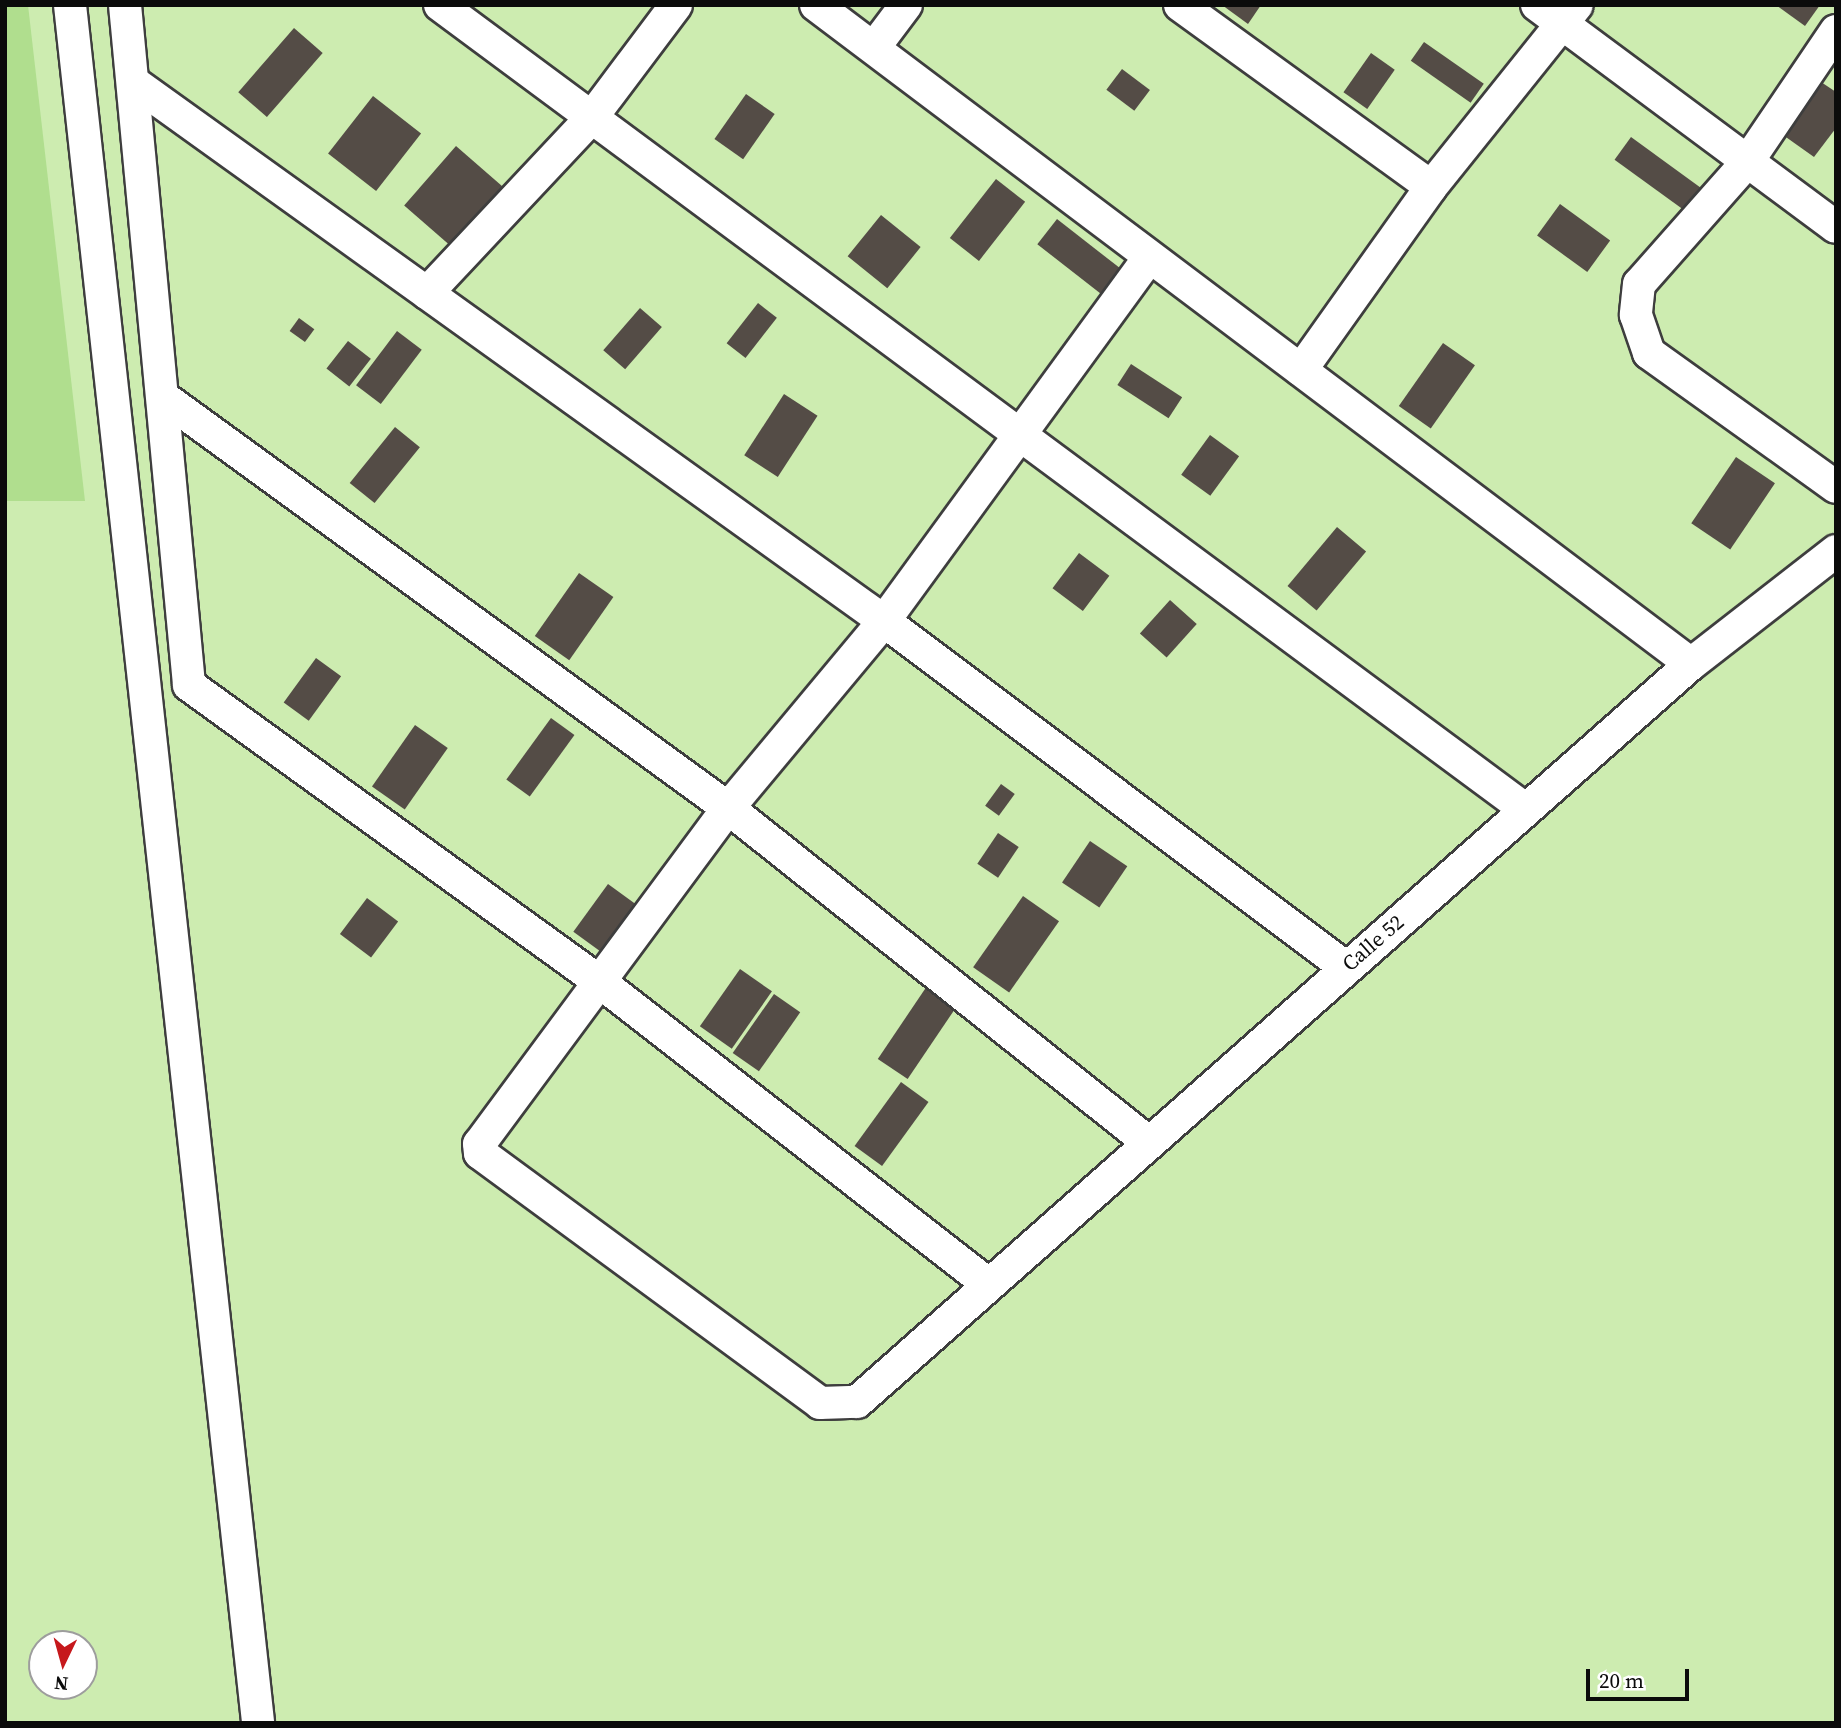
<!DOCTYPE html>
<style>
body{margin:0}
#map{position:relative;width:1841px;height:1728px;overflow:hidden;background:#fffbe9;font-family:"Source Serif 4",serif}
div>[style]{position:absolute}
.green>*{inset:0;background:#cdecb0}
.forest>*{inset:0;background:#b0de8e}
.building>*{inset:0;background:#544c46;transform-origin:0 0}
.roads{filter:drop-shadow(2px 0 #3e3e3e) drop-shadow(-2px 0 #3e3e3e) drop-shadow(0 2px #3e3e3e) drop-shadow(0 -2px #3e3e3e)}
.street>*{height:32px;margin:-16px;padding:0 16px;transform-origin:16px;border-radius:16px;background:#fff}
span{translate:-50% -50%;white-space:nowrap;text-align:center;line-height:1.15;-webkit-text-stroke:7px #fff;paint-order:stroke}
.street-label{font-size:21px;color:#0b0b0b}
.frame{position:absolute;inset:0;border:7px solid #0b0b0b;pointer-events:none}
.north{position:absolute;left:28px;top:1630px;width:70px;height:70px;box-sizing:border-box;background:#fff;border:2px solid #9d9d9d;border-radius:50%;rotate:185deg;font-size:19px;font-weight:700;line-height:28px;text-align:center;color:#0b0b0b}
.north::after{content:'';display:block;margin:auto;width:24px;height:32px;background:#c6181c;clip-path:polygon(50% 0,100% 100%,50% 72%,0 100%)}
.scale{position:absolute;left:1586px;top:1669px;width:103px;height:32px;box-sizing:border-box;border:4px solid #0b0b0b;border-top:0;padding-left:9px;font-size:21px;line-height:24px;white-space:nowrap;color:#0b0b0b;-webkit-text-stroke:5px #fff;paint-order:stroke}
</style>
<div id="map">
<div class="green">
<div style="clip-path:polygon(evenodd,5px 5px,1836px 5px,1836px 1723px,5px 1723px,5px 5px,42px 1644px,84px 1644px,84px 1686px,42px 1686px,42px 1644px)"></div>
</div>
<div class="forest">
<div style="clip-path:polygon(5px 5px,28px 5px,85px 501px,5px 501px)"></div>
</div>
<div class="building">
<div style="clip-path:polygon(1222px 5px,1261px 5px,1248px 24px)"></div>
<div style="clip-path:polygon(1776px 5px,1820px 5px,1805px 26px)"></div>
<div style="left:294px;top:28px;width:38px;height:85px;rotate:41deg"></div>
<div style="left:1424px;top:42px;width:73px;height:23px;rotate:35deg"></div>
<div style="left:1371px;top:53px;width:29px;height:48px;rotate:35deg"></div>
<div style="left:1122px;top:69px;width:35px;height:26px;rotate:37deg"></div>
<div style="clip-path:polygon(1821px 82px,1836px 92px,1836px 128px,1814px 157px,1783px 135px)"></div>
<div style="left:746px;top:94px;width:35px;height:55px;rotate:35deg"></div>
<div style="left:373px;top:96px;width:61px;height:73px;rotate:38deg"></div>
<div style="left:1631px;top:137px;width:87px;height:28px;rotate:36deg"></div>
<div style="left:456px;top:146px;width:67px;height:79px;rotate:41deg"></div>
<div style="left:996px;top:179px;width:37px;height:75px;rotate:38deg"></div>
<div style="left:1560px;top:204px;width:62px;height:39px;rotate:36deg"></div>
<div style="left:881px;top:215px;width:51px;height:53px;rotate:39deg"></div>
<div style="left:1057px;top:219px;width:81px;height:32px;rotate:38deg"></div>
<div style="left:758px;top:303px;width:24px;height:51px;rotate:38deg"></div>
<div style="left:640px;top:308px;width:29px;height:56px;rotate:41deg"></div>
<div style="left:299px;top:318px;width:19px;height:16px;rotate:36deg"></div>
<div style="left:397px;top:331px;width:31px;height:68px;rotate:37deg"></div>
<div style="left:348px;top:341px;width:29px;height:35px;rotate:38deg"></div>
<div style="left:1443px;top:343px;width:39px;height:77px;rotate:35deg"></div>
<div style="left:1131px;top:364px;width:61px;height:25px;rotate:33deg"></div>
<div style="left:784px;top:394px;width:40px;height:73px;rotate:33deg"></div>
<div style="left:395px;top:427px;width:32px;height:72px;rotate:39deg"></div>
<div style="left:1210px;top:435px;width:36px;height:49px;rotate:36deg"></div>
<div style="left:1736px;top:457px;width:47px;height:80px;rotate:34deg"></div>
<div style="left:1337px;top:527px;width:38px;height:77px;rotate:40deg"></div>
<div style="left:1079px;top:553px;width:38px;height:44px;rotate:37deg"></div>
<div style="left:579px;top:573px;width:42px;height:77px;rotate:35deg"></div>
<div style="left:1170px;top:600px;width:36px;height:45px;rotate:42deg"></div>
<div style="left:316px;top:658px;width:31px;height:55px;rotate:36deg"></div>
<div style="left:551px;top:718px;width:29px;height:76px;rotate:36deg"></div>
<div style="left:415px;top:725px;width:40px;height:75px;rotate:35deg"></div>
<div style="left:1001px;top:784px;width:17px;height:27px;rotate:36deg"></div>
<div style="left:998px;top:833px;width:25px;height:37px;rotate:34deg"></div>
<div style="left:1090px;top:841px;width:45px;height:50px;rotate:34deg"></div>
<div style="left:608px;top:884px;width:37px;height:59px;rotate:36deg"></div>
<div style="left:1023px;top:896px;width:44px;height:87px;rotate:35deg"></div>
<div style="left:367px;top:898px;width:39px;height:45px;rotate:37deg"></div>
<div style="left:740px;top:969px;width:39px;height:70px;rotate:35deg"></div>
<div style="left:927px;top:986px;width:36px;height:88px;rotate:34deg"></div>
<div style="left:774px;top:994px;width:32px;height:72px;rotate:35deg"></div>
<div style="left:901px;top:1082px;width:34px;height:79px;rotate:36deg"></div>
</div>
<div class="roads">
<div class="street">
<div style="left:70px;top:5px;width:1728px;rotate:83.75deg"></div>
<div style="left:125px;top:5px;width:683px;rotate:84.62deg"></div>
<div style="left:189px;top:685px;width:507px;rotate:35.85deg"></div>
<div style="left:600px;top:982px;width:490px;rotate:37.9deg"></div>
<div style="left:440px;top:5px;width:1350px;rotate:36.54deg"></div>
<div style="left:816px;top:5px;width:1095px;rotate:36.98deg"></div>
<div style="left:1180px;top:5px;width:310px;rotate:35.9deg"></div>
<div style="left:1537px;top:5px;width:372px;rotate:36.6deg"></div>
<div style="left:1836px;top:31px;width:157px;rotate:124.1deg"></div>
<div style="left:1748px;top:161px;width:164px;rotate:131.5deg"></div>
<div style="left:1639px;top:284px;width:31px;rotate:96deg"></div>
<div style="left:1636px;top:315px;width:40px;rotate:71.1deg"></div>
<div style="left:1649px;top:353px;width:230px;rotate:35.6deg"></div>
<div style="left:876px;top:45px;width:50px;rotate:-53.1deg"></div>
<div style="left:133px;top:82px;width:924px;rotate:35.67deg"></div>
<div style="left:884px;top:621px;width:576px;rotate:36.89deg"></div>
<div style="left:1148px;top:259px;width:448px;rotate:126.1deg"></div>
<div style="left:884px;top:621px;width:244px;rotate:129.8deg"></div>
<div style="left:728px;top:808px;width:418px;rotate:126.5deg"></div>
<div style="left:479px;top:1144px;width:9px;rotate:84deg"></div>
<div style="left:480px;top:1153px;width:422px;rotate:36.3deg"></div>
<div style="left:820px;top:1403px;width:37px;rotate:-2deg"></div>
<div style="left:857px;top:1402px;width:1114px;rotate:-41.51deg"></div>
<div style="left:1691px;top:664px;width:184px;rotate:-37.9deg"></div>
<div style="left:427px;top:293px;width:241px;rotate:-46.8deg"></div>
<div style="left:592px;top:117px;width:140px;rotate:-53.1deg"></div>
<div style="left:1301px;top:370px;width:224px;rotate:-54.6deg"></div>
<div style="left:1431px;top:187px;width:233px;rotate:-51.3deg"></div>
<div style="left:167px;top:400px;width:694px;rotate:36.03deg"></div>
<div style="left:728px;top:808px;width:537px;rotate:38.49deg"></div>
</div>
</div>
<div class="street-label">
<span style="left:1373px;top:943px;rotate:-41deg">Calle 52</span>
</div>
<div class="frame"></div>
<div class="north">N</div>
<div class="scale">20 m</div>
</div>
